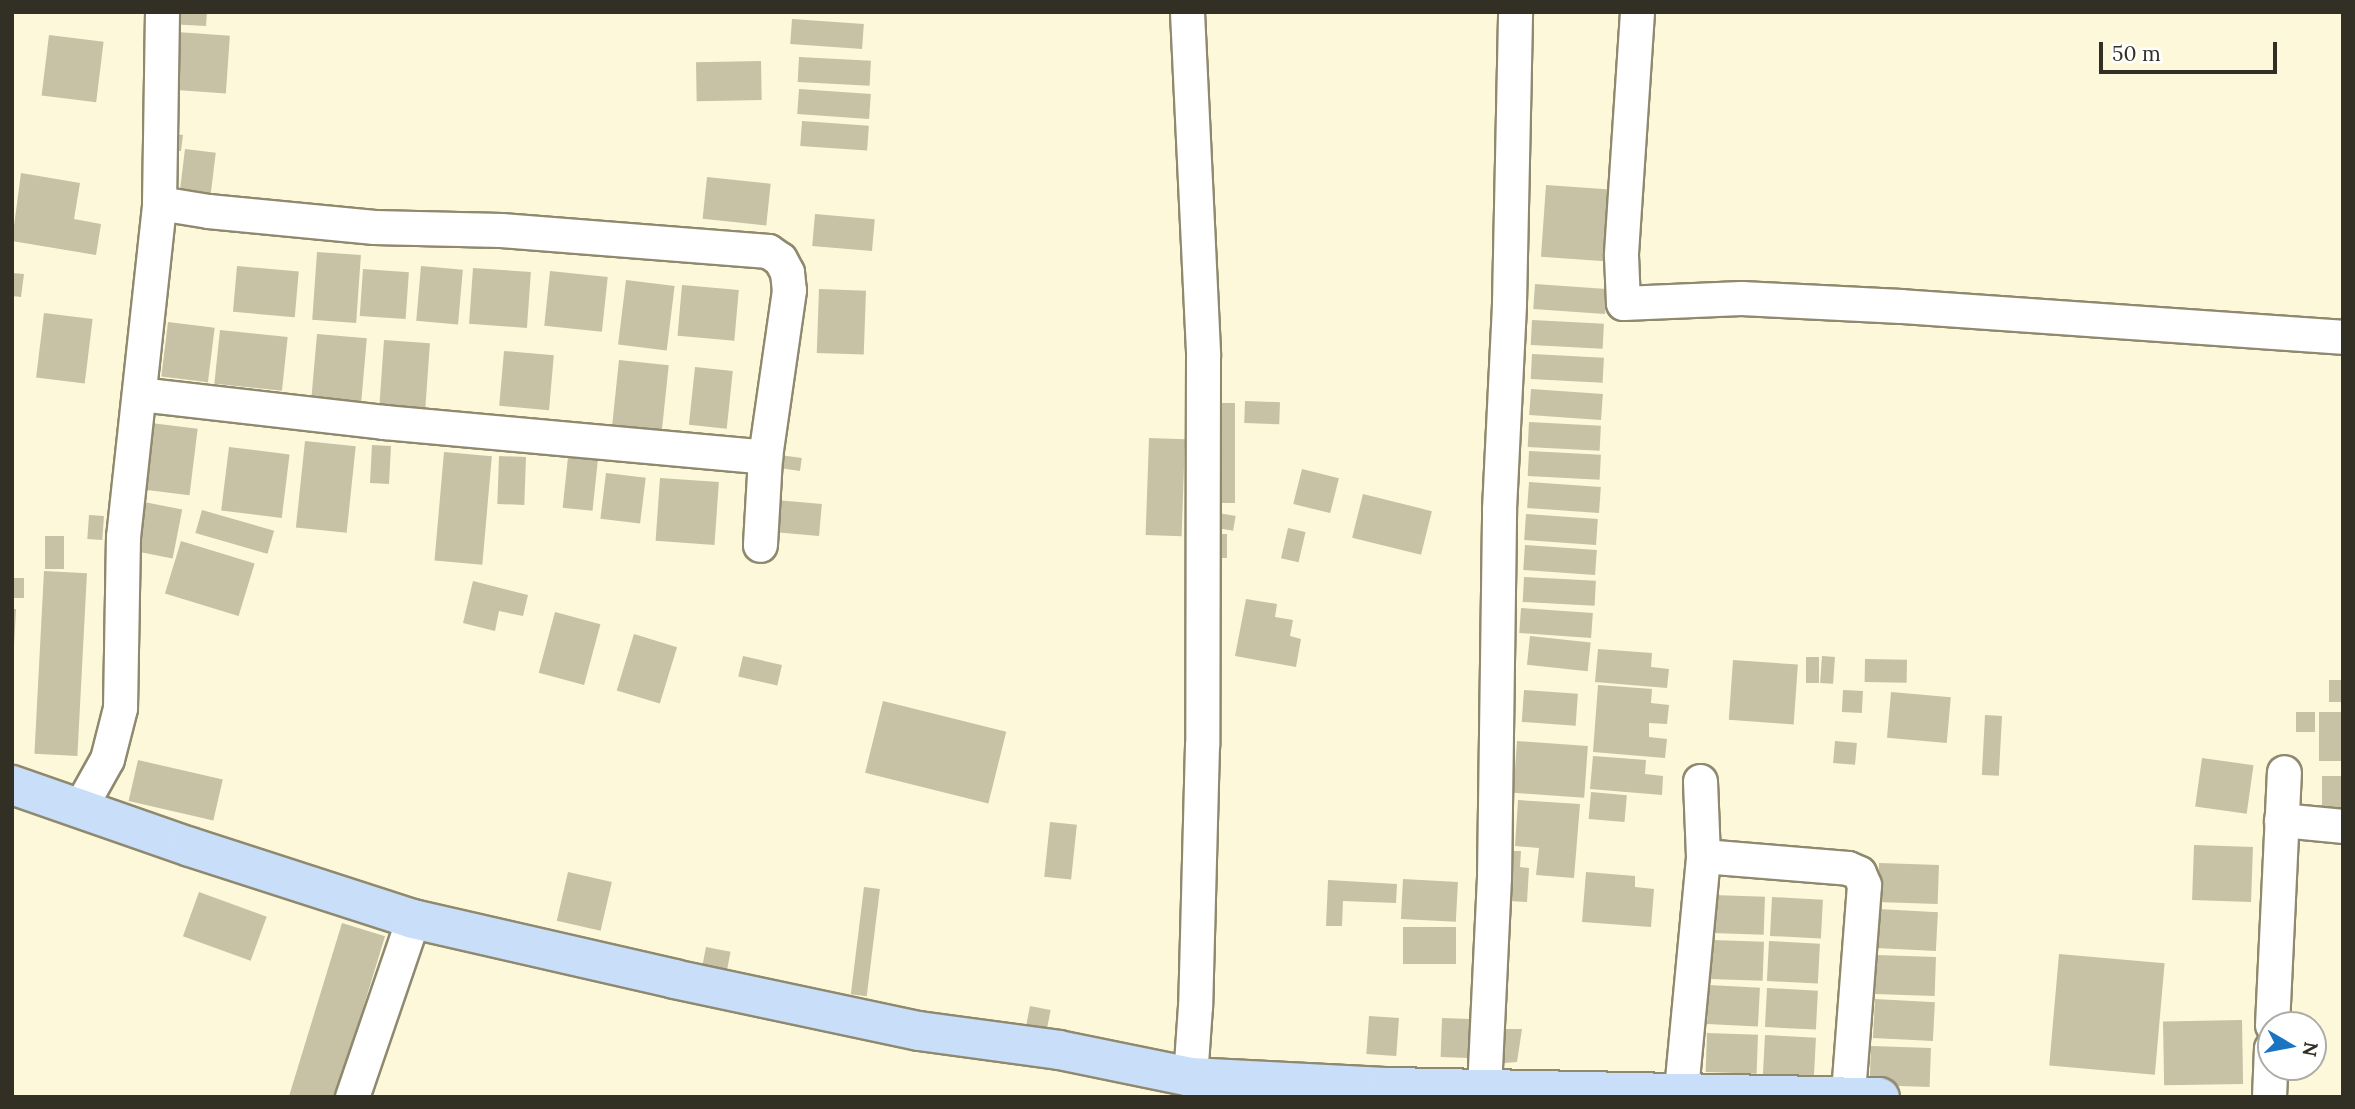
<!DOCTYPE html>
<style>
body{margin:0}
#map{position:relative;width:2355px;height:1109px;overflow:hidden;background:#fef8db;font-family:Lora,serif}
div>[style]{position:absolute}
.building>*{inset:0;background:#c7c1a5;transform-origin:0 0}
.roads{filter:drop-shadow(2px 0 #8f896f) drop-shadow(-2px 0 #8f896f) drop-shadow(0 2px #8f896f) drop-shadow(0 -2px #8f896f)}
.minor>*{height:33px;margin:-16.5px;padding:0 16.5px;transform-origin:16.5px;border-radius:16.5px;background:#fff}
.major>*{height:38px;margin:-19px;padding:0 19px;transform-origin:19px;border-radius:19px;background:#c9dff9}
span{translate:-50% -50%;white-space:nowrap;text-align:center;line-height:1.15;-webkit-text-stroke:6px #fff;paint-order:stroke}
.frame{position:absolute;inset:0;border:14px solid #322f24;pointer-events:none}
.north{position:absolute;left:2257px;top:1011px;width:70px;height:70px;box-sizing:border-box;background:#fff;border:2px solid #adaca7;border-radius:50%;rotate:100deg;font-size:19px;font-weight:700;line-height:28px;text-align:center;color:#322f24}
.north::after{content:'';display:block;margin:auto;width:24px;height:32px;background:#1975c2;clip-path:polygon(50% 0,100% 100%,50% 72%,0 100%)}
.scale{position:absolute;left:2099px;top:42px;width:178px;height:32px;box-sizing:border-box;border:4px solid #322f24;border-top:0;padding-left:9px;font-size:21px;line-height:24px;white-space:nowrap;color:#322f24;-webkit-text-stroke:5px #fff;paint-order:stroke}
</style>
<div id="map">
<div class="building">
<div style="clip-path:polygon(168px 12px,207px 12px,206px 26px,168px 24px)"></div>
<div style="left:792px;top:19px;width:72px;height:25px;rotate:4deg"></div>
<div style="left:177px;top:32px;width:53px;height:58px;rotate:4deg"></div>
<div style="left:49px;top:35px;width:55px;height:61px;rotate:7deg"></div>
<div style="left:799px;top:57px;width:72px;height:25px;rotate:3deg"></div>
<div style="left:761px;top:61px;width:39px;height:65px;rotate:89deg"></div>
<div style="left:799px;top:89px;width:72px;height:25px;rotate:4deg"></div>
<div style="left:802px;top:121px;width:67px;height:25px;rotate:4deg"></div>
<div style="clip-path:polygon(168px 133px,183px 135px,181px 151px,169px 151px)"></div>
<div style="left:185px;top:149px;width:31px;height:42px;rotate:7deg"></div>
<div style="clip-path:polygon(21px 173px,80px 183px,74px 219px,101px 224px,96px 255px,12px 241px)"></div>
<div style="left:707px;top:177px;width:64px;height:42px;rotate:6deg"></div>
<div style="left:1546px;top:185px;width:64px;height:72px;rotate:4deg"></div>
<div style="left:815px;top:214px;width:60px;height:32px;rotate:5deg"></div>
<div style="left:317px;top:252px;width:44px;height:68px;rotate:4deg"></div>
<div style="left:237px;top:266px;width:62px;height:46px;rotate:5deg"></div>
<div style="left:421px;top:266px;width:42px;height:55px;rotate:5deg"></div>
<div style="left:473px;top:268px;width:58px;height:56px;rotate:4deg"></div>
<div style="left:363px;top:269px;width:46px;height:47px;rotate:4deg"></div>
<div style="left:550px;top:271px;width:58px;height:55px;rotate:6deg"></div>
<div style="clip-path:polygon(12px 273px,24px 274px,21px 297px,12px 296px)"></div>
<div style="left:626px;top:280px;width:49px;height:65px;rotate:7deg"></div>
<div style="left:1535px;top:284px;width:72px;height:25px;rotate:4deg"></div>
<div style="left:682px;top:285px;width:57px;height:51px;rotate:5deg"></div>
<div style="left:819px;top:289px;width:47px;height:64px;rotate:2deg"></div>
<div style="left:44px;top:313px;width:49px;height:65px;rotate:7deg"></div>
<div style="left:1532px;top:320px;width:72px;height:25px;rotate:3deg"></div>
<div style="left:168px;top:322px;width:47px;height:55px;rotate:7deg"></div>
<div style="left:220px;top:330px;width:68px;height:54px;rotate:6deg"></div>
<div style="left:317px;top:334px;width:50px;height:65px;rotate:5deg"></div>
<div style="left:384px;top:340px;width:46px;height:68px;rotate:4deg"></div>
<div style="left:504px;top:351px;width:50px;height:55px;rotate:5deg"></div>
<div style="left:1532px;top:354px;width:72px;height:25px;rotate:3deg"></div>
<div style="left:619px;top:360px;width:50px;height:68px;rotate:6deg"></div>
<div style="left:695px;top:367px;width:38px;height:58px;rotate:6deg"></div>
<div style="left:1531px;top:389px;width:72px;height:26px;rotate:4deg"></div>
<div style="left:1245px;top:401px;width:35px;height:22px;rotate:2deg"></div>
<div style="left:1211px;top:403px;width:24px;height:100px"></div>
<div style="left:1529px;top:422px;width:72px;height:25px;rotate:3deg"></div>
<div style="left:151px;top:423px;width:47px;height:67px;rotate:7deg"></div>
<div style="left:1149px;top:438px;width:36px;height:97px;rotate:2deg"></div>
<div style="left:305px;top:441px;width:51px;height:87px;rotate:6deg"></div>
<div style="left:372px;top:445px;width:19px;height:38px;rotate:3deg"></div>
<div style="left:229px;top:447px;width:61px;height:64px;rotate:7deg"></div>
<div style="left:1529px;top:451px;width:72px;height:25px;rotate:3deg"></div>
<div style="left:444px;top:452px;width:48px;height:109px;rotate:5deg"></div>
<div style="left:780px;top:455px;width:22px;height:13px;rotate:8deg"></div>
<div style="left:499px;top:456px;width:27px;height:48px;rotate:2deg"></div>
<div style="left:568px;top:457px;width:30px;height:51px;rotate:6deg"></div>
<div style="left:1302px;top:469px;width:38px;height:36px;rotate:14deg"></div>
<div style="left:606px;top:473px;width:40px;height:46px;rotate:7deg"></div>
<div style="left:660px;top:478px;width:59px;height:63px;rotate:4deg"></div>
<div style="left:1529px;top:482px;width:72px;height:26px;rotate:4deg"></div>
<div style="left:1363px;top:494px;width:71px;height:45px;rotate:14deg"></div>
<div style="left:776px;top:500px;width:46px;height:32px;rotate:5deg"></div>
<div style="left:139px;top:501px;width:44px;height:50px;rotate:11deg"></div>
<div style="left:202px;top:510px;width:75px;height:24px;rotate:16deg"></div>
<div style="left:1213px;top:512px;width:23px;height:15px;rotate:10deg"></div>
<div style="left:1526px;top:514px;width:72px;height:26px;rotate:4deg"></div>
<div style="left:89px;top:515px;width:15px;height:24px;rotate:4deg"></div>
<div style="left:1288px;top:528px;width:18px;height:31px;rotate:13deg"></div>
<div style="left:1212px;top:534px;width:15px;height:24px"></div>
<div style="left:45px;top:536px;width:19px;height:33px"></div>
<div style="left:181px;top:541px;width:77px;height:55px;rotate:17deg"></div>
<div style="left:1525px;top:545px;width:72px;height:25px;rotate:4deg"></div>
<div style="left:44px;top:571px;width:43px;height:183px;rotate:3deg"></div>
<div style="left:1524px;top:577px;width:72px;height:25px;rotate:3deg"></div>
<div style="left:12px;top:578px;width:12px;height:20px"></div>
<div style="clip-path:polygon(473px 581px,528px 595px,523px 616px,499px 611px,495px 631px,463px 623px)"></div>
<div style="clip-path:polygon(1246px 599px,1277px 604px,1275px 617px,1293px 620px,1290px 636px,1301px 639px,1296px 667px,1235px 656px)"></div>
<div style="left:1521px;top:608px;width:72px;height:25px;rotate:4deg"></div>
<div style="clip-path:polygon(12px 609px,16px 609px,14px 646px,12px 646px)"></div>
<div style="left:555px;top:612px;width:47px;height:63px;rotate:15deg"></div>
<div style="left:634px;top:634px;width:45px;height:59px;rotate:17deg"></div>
<div style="left:1530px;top:636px;width:61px;height:29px;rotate:6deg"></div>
<div style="clip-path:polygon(1598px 649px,1652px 653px,1651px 667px,1669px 669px,1667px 688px,1595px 682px)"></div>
<div style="left:743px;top:656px;width:40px;height:21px;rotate:13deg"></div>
<div style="left:1822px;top:656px;width:13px;height:27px;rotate:4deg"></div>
<div style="left:1806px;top:657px;width:13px;height:26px"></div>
<div style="left:1865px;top:659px;width:42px;height:23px;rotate:1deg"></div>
<div style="left:1733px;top:660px;width:65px;height:60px;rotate:4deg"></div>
<div style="left:2329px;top:680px;width:14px;height:22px"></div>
<div style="clip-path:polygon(1598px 685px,1652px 689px,1651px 703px,1669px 705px,1667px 724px,1649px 723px,1649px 737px,1667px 739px,1665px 758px,1593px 752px)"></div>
<div style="left:1524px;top:690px;width:54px;height:32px;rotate:4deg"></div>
<div style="left:1843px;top:690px;width:20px;height:22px;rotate:3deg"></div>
<div style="left:1891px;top:692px;width:60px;height:46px;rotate:5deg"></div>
<div style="left:883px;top:701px;width:127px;height:74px;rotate:14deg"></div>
<div style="left:2296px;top:712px;width:19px;height:20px"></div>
<div style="left:2319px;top:712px;width:24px;height:49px"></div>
<div style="left:1985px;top:715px;width:17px;height:60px;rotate:3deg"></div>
<div style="left:1517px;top:741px;width:71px;height:52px;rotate:4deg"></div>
<div style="left:1835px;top:741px;width:22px;height:22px;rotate:5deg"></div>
<div style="clip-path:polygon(1593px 756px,1646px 760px,1645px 774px,1663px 776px,1662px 795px,1590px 789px)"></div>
<div style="left:2202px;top:758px;width:52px;height:49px;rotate:8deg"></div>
<div style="left:138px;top:760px;width:87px;height:42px;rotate:13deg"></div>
<div style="left:2322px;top:776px;width:19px;height:38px"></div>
<div style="left:1591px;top:792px;width:36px;height:27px;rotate:5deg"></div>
<div style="clip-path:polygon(1518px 800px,1580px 804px,1574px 878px,1536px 875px,1539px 848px,1515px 846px)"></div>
<div style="left:1050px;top:822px;width:27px;height:55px;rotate:6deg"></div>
<div style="left:2194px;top:845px;width:59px;height:55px;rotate:2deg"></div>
<div style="clip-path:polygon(1513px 851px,1521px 851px,1520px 867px,1529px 868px,1527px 902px,1509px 901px)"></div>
<div style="left:1879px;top:863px;width:60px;height:39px;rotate:2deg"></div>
<div style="left:568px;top:872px;width:45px;height:50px;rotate:13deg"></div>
<div style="clip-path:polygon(1586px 872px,1635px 876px,1635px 887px,1654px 889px,1651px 927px,1582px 922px)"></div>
<div style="left:1403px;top:879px;width:55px;height:40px;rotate:3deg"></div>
<div style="clip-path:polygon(1328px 880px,1397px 884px,1396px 903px,1343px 901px,1342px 926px,1326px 926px)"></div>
<div style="left:864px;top:887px;width:16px;height:108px;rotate:7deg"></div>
<div style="left:199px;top:892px;width:72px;height:47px;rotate:20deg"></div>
<div style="left:1713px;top:895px;width:52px;height:38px;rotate:2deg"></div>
<div style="left:1772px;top:897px;width:51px;height:39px;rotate:3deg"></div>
<div style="left:1878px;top:909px;width:60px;height:39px;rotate:3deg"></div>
<div style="left:342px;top:923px;width:45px;height:182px;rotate:17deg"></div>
<div style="left:1403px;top:927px;width:53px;height:37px"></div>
<div style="left:1712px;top:940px;width:52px;height:39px;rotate:2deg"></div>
<div style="left:1769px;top:941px;width:51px;height:40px;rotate:3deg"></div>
<div style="left:706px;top:947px;width:25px;height:20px;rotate:11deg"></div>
<div style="left:2059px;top:954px;width:106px;height:112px;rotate:5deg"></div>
<div style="left:1876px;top:955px;width:60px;height:39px;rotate:2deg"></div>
<div style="left:1709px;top:985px;width:51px;height:39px;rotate:3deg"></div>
<div style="left:1767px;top:988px;width:51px;height:39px;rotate:3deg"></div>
<div style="left:1875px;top:999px;width:60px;height:39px;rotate:3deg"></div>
<div style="left:1030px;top:1006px;width:21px;height:22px;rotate:11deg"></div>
<div style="left:1369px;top:1016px;width:30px;height:38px;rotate:4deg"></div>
<div style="left:1442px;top:1018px;width:29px;height:39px;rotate:2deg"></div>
<div style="left:2242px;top:1020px;width:64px;height:79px;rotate:89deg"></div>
<div style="clip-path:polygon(1506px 1029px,1522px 1029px,1517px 1062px,1504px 1063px)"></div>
<div style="left:1707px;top:1033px;width:51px;height:39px;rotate:2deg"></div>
<div style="left:1765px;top:1035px;width:51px;height:39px;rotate:3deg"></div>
<div style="left:1871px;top:1046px;width:60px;height:39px;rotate:2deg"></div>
</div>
<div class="roads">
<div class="minor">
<div style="left:1187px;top:12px;width:344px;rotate:87.3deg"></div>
<div style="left:1203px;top:356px;width:389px;rotate:90.1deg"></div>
<div style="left:1202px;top:745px;width:261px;rotate:91.5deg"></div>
<div style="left:1195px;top:1006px;width:71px;rotate:94deg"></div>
<div style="left:1637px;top:12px;width:244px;rotate:93.8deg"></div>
<div style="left:1621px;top:255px;width:48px;rotate:87.6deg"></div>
<div style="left:1623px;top:303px;width:118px;rotate:-2.4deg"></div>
<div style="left:1741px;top:298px;width:160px;rotate:2.9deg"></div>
<div style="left:1901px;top:306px;width:443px;rotate:4deg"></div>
<div style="left:159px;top:203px;width:50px;rotate:9.3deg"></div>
<div style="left:208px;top:211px;width:167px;rotate:5.5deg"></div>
<div style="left:374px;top:227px;width:127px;rotate:1.4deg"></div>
<div style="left:501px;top:230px;width:268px;rotate:4.5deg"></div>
<div style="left:768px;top:251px;width:14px;rotate:34deg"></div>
<div style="left:780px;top:259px;width:15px;rotate:62deg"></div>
<div style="left:787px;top:272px;width:18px;rotate:84deg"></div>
<div style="left:789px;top:290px;width:169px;rotate:98.2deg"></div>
<div style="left:765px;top:457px;width:88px;rotate:93.3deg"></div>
<div style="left:139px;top:394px;width:247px;rotate:6.5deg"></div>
<div style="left:384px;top:422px;width:383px;rotate:5.2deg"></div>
<div style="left:79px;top:809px;width:57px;rotate:-60.8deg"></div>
<div style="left:107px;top:759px;width:53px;rotate:-75.7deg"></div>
<div style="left:120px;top:708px;width:171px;rotate:-89deg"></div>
<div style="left:123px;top:537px;width:336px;rotate:-83.8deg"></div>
<div style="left:159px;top:203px;width:191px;rotate:-89.1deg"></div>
<div style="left:2281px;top:820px;width:62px;rotate:5.5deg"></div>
<div style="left:1703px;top:856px;width:145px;rotate:4.7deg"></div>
<div style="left:1848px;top:868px;width:12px;rotate:24deg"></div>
<div style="left:1859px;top:873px;width:13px;rotate:67deg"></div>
<div style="left:1864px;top:885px;width:211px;rotate:94.4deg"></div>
<div style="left:2272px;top:1025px;width:253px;rotate:-87.3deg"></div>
<div style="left:1484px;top:1089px;width:212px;rotate:-87.3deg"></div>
<div style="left:1494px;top:877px;width:368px;rotate:-89.2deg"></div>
<div style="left:1499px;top:509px;width:206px;rotate:-87.2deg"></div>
<div style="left:1509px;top:303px;width:291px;rotate:-88.8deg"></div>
<div style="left:1681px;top:1090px;width:235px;rotate:-84.6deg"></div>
<div style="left:1703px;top:856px;width:75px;rotate:-92.3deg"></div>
<div style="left:352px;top:1097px;width:188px;rotate:-71.1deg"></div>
<div style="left:2269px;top:1097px;width:49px;rotate:-87.7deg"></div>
</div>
<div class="major">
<div style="left:12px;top:785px;width:188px;rotate:19.2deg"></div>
<div style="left:190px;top:847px;width:234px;rotate:17.9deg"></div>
<div style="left:413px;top:919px;width:268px;rotate:12.9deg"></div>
<div style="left:674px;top:979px;width:250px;rotate:12deg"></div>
<div style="left:919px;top:1031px;width:141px;rotate:7.7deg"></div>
<div style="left:1059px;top:1050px;width:134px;rotate:11.6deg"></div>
<div style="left:1190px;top:1077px;width:200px;rotate:2.9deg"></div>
<div style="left:1390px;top:1087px;width:490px;rotate:1.2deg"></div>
</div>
</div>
<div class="frame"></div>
<div class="north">N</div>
<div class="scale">50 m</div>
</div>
